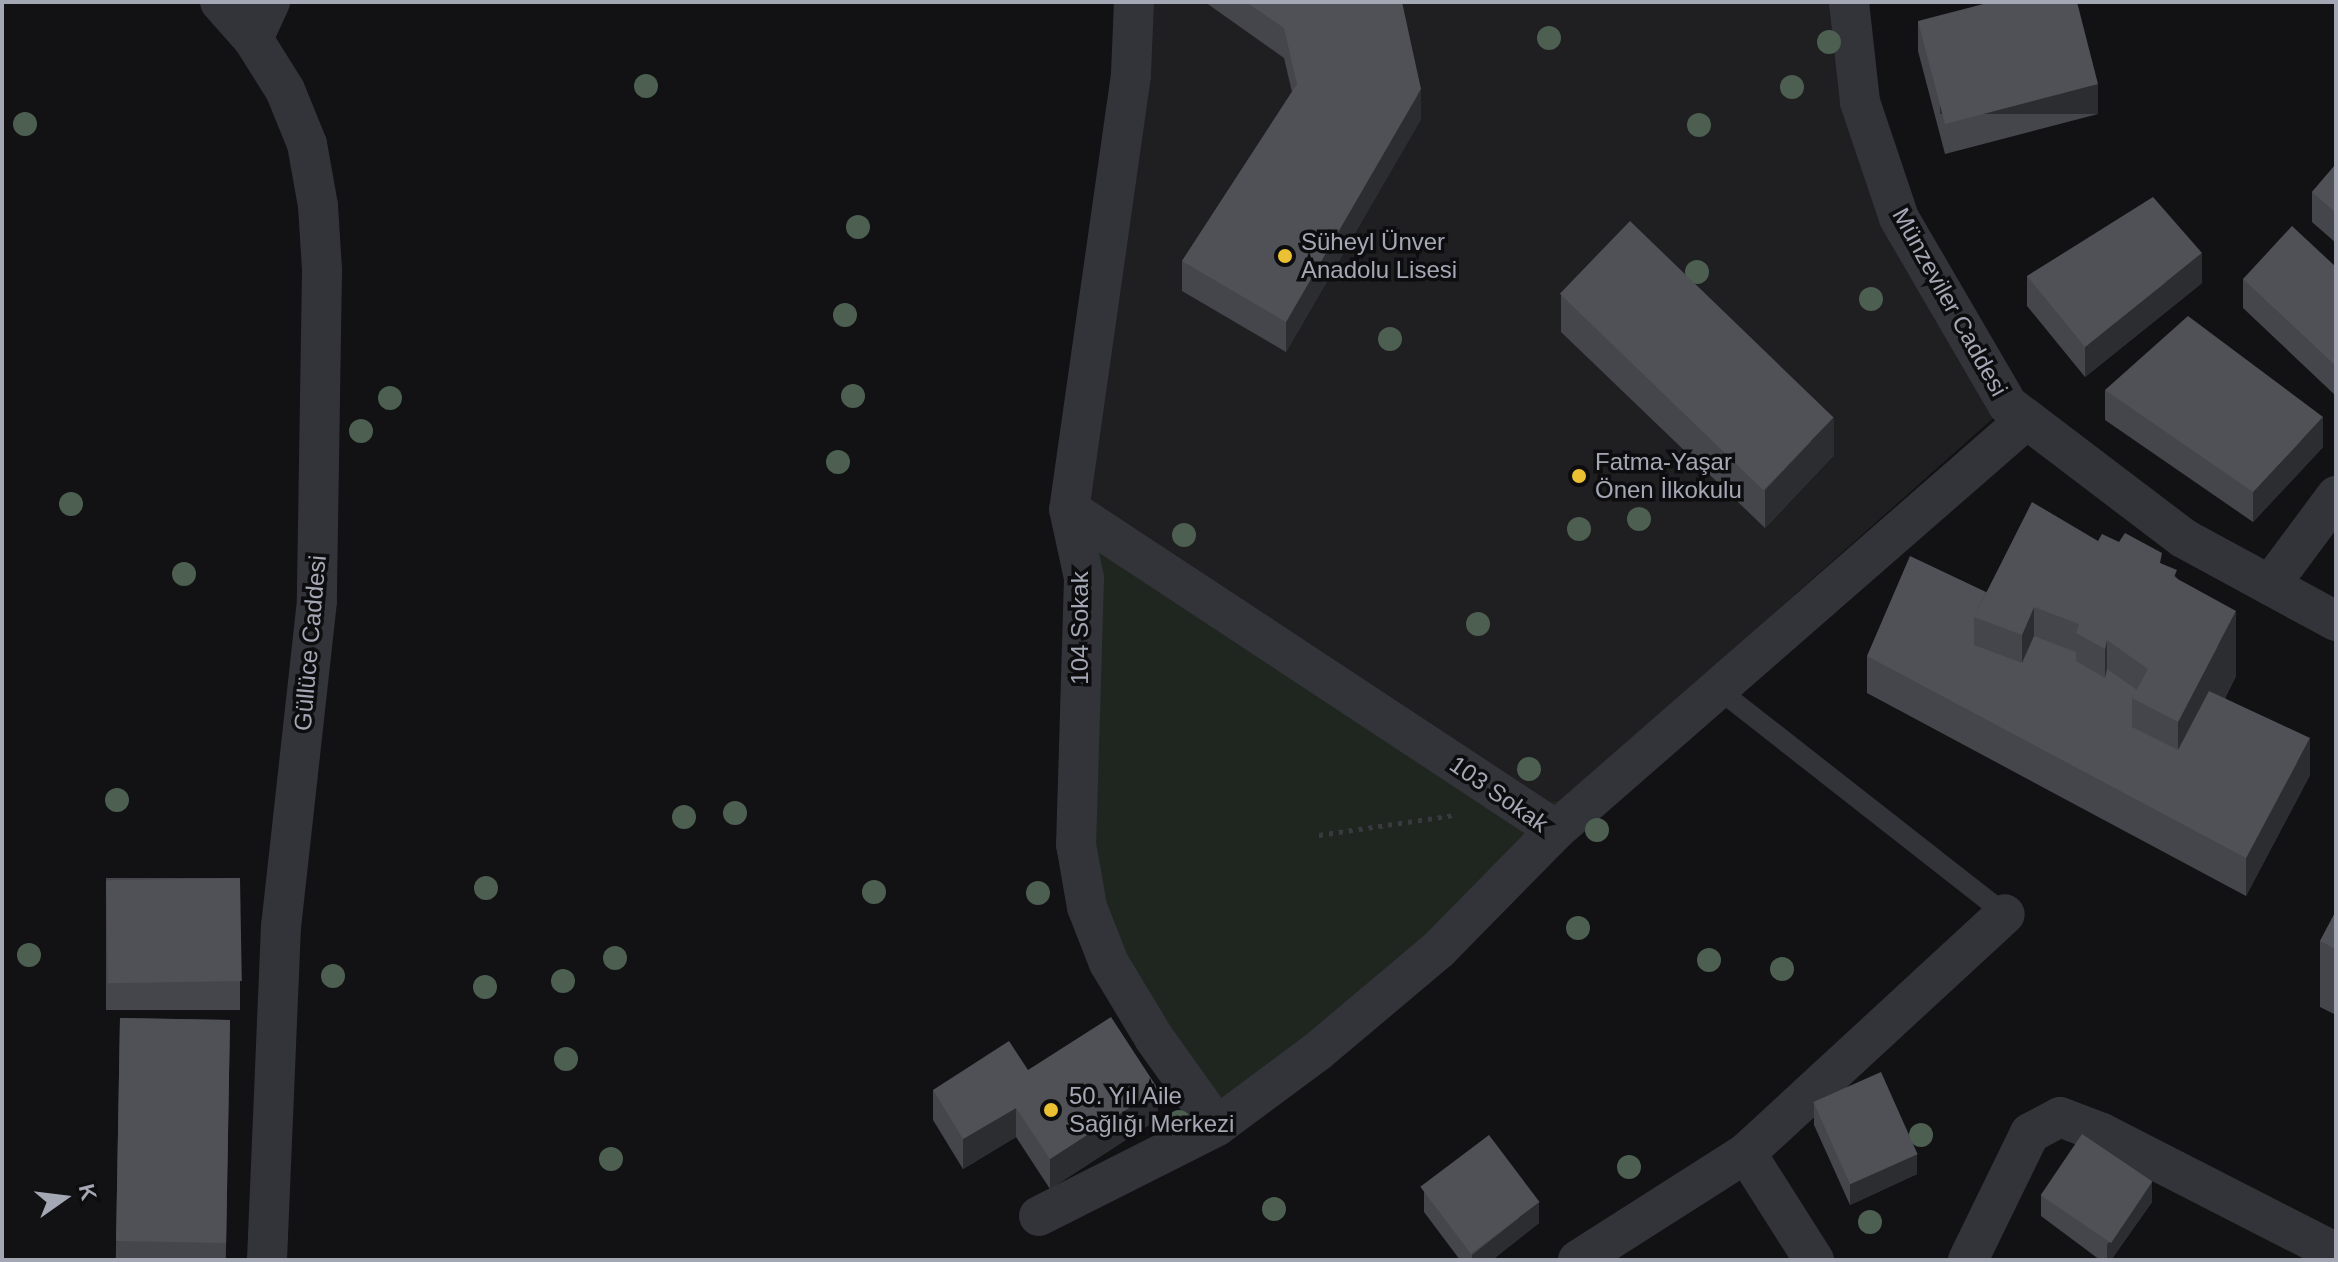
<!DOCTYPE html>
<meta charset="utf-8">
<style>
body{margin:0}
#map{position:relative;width:2338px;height:1262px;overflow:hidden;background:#121214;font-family:Helvetica,sans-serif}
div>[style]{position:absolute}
.built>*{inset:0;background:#1f1e21}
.green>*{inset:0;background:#1f2620}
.path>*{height:5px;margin-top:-2.5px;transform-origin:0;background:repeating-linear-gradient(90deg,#393a3f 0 4px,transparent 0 10px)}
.service>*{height:20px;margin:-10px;padding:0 10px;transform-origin:10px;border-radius:10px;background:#333439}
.minor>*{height:40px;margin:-20px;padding:0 20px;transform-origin:20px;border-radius:20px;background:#333439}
.trees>*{width:24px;height:24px;margin:-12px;border-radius:50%;background:#4c5f50}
.wall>*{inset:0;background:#45464c;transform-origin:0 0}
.shaded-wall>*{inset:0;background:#2c2d31;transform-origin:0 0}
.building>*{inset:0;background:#4f5157;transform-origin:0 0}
.dots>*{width:22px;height:22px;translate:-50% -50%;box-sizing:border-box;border:4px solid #0d0d0f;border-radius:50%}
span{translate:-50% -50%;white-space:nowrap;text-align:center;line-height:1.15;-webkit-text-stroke:7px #0d0d0f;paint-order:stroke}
.poi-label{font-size:24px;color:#a4a7b4}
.left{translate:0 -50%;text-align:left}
.street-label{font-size:24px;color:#a4a7b4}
.frame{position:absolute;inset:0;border:4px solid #a4a7b4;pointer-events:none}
.north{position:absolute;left:24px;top:1158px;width:80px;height:80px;-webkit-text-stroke:6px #0d0d0f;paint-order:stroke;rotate:76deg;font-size:22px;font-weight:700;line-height:32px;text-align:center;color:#a4a7b4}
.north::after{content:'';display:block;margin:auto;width:28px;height:36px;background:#a4a7b4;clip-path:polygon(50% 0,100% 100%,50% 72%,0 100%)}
</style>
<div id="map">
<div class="built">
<div style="clip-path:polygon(1134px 2px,1849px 2px,1860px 102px,2008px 405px,1564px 800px,1518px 804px,1069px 509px)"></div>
</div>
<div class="green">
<div style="clip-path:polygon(1092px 518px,1518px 804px,1564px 800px,1439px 949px,1217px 1126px,1087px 907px)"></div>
</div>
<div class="path">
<div style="left:1319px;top:835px;width:136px;rotate:-8.4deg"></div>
</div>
<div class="service">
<div style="left:1718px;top:689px;width:365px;rotate:38.1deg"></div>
</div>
<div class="minor">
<div style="left:220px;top:2px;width:50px;rotate:48.3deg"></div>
<div style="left:253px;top:39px;width:60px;rotate:57.9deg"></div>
<div style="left:285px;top:90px;width:58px;rotate:67.8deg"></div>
<div style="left:307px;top:144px;width:63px;rotate:79.9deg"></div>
<div style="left:318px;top:206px;width:64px;rotate:86.4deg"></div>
<div style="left:322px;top:270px;width:331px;rotate:90.9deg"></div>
<div style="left:317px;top:601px;width:327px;rotate:96.3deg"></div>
<div style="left:281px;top:926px;width:334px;rotate:92.4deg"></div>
<div style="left:1134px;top:2px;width:73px;rotate:92.4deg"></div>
<div style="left:1131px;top:75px;width:438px;rotate:98.1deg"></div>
<div style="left:1069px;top:509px;width:71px;rotate:77.7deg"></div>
<div style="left:1084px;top:578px;width:266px;rotate:91.7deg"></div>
<div style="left:1076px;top:844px;width:64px;rotate:80.1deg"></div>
<div style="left:1087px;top:907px;width:60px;rotate:68.6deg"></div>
<div style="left:1109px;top:963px;width:87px;rotate:59deg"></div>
<div style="left:1154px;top:1038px;width:108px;rotate:54.4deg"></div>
<div style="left:1849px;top:2px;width:101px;rotate:83.7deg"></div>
<div style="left:1860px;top:102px;width:122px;rotate:71.4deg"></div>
<div style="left:1899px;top:218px;width:216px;rotate:59.8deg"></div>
<div style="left:2008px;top:405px;width:220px;rotate:37.2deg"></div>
<div style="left:2183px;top:538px;width:174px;rotate:28.5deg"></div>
<div style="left:253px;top:39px;width:41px;rotate:-65.3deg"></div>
<div style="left:2270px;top:585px;width:111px;rotate:-53.4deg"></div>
<div style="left:1556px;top:830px;width:625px;rotate:-41.11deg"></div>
<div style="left:1746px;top:1153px;width:127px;rotate:57.6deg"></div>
<div style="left:1039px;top:1216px;width:199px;rotate:-26.8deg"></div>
<div style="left:1217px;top:1126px;width:126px;rotate:-36.6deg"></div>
<div style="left:1318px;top:1051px;width:158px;rotate:-40.1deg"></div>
<div style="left:1439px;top:949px;width:167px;rotate:-45.5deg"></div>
<div style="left:1556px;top:830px;width:583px;rotate:-146.61deg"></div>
<div style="left:1578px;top:1260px;width:199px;rotate:-32.5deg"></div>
<div style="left:1746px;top:1153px;width:352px;rotate:-42.7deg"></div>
<div style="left:1968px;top:1260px;width:141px;rotate:-64deg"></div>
<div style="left:2030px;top:1133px;width:34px;rotate:-28deg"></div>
<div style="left:2060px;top:1117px;width:45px;rotate:20.9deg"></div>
<div style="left:2102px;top:1133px;width:263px;rotate:27.1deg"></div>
</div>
<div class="trees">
<div style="left:1549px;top:38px"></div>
<div style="left:1829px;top:42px"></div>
<div style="left:646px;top:86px"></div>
<div style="left:1792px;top:87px"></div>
<div style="left:25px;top:124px"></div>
<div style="left:1699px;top:125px"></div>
<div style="left:858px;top:227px"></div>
<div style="left:1697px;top:272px"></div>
<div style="left:1871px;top:299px"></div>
<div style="left:845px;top:315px"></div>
<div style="left:1390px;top:339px"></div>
<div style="left:853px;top:396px"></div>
<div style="left:390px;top:398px"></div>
<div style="left:361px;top:431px"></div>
<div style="left:838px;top:462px"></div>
<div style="left:71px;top:504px"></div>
<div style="left:1639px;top:519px"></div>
<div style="left:1579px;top:529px"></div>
<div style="left:1184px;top:535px"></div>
<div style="left:184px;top:574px"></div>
<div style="left:1478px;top:624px"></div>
<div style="left:1529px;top:769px"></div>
<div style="left:117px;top:800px"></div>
<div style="left:735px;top:813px"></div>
<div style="left:684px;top:817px"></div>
<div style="left:1597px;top:830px"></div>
<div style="left:486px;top:888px"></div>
<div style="left:874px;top:892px"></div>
<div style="left:1038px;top:893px"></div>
<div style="left:1578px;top:928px"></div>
<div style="left:29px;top:955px"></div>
<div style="left:615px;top:958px"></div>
<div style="left:1709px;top:960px"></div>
<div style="left:1782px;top:969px"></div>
<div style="left:333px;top:976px"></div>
<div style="left:563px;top:981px"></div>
<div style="left:485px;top:987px"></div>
<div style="left:566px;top:1059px"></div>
<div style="left:1179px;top:1122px"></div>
<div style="left:1921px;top:1135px"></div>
<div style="left:611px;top:1159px"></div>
<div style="left:1629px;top:1167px"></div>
<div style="left:1274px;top:1209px"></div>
<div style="left:1870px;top:1222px"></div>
</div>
<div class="wall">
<div style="clip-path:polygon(1205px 2px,1402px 2px,1421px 119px,1286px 352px,1182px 291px,1182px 261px,1292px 92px,1284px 58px)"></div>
<div style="clip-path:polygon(1918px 21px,2098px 114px,1945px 154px,1918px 51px)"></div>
<div style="clip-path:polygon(2336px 164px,2336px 243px,2312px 222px,2312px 192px)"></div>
<div style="clip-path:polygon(2336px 267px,2336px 396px,2243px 308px,2243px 279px)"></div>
<div style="clip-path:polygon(2027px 276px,2202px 283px,2085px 377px,2027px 306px)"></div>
<div style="clip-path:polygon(1561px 295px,1834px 455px,1765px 528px,1561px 332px)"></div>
<div style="clip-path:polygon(2105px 390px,2323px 447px,2253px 522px,2105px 420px)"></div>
<div style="clip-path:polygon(2098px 541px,2162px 564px,2177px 578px,2236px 676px,2225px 698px,2310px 775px,2246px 896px,1867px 693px,1867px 656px,1986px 592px)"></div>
<div style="left:240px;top:878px;width:132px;height:134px;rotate:90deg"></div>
<div style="clip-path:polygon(2336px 911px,2336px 1015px,2320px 1007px,2320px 941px)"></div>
<div style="left:120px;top:1018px;width:110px;height:242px;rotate:1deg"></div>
<div style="clip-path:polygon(1028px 1070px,1158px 1119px,1050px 1189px,1016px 1137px,963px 1169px,933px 1120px,933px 1090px)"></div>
<div style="clip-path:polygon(1814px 1104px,1917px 1174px,1850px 1205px,1814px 1125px)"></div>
<div style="clip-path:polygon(1424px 1192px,1539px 1223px,1492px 1260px,1460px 1260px,1424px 1212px)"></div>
<div style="clip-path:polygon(2041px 1196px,2152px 1202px,2111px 1260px,2100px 1260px,2041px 1216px)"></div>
</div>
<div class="shaded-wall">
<div style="left:2098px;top:84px;width:30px;height:158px;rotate:90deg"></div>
<div style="clip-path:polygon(1421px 89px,1421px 119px,1286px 352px,1286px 322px)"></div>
<div style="clip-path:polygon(2202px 253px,2202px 283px,2085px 377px,2085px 347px)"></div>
<div style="clip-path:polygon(1834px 417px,1834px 455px,1765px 528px,1765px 490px)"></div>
<div style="clip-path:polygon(2323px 417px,2323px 447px,2253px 522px,2253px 492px)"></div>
<div style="clip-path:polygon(2034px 607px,2034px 673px,2022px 701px,2022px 635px)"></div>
<div style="clip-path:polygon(2236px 611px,2236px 676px,2178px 788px,2178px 722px)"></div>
<div style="clip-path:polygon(2107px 640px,2107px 706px,2105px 715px,2105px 649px)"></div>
<div style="clip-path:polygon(2310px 738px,2310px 775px,2246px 896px,2246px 858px)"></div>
<div style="clip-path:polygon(1158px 1089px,1158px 1119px,1050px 1189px,1050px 1159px)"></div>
<div style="clip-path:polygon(1016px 1108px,1016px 1137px,963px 1169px,963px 1139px)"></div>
<div style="clip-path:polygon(1917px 1154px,1917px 1174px,1850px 1205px,1850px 1184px)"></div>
<div style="clip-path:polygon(2152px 1182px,2152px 1202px,2111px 1260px,2107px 1260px,2107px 1245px)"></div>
<div style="clip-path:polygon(1539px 1202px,1539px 1223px,1492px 1260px,1472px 1260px,1472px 1255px)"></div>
</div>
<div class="building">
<div style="clip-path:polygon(1246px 2px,1402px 2px,1421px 89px,1286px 322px,1182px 261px,1297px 84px,1284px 28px)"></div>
<div style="clip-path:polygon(1991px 2px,2077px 2px,2098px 84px,1945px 124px,1918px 21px)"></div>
<div style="clip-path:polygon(2336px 164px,2336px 213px,2312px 192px)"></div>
<div style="clip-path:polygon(2153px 197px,2202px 253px,2085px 347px,2027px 276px)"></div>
<div style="left:1630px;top:221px;width:283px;height:101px;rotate:44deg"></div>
<div style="clip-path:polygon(2292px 226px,2336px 267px,2336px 366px,2243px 279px)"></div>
<div style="clip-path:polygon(2188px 316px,2323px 417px,2253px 492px,2105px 390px)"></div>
<div style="clip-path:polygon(2032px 502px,2098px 541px,2102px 534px,2119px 542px,2125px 533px,2162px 553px,2160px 563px,2177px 570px,2174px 577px,2236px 611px,2178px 722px,2132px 698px,2148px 669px,2107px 640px,2105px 649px,2076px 633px,2079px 624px,2034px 607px,2022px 635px,1974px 617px)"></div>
<div style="clip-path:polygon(1910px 556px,1986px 592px,1974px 617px,1974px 645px,2022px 663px,2034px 636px,2076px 652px,2076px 661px,2105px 678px,2107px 669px,2137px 690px,2132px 698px,2132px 727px,2178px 750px,2209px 691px,2310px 738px,2246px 858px,1867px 656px)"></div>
<div style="left:240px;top:878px;width:103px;height:134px;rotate:89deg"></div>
<div style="clip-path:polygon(2336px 911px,2336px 949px,2320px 941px)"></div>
<div style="clip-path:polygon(1111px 1017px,1158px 1089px,1050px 1159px,1016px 1108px,963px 1139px,933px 1090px,1009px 1041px,1028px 1070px)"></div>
<div style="left:120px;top:1018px;width:110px;height:223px;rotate:1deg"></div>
<div style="left:1881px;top:1072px;width:90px;height:74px;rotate:66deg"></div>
<div style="left:2082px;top:1134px;width:85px;height:74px;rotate:34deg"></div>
<div style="left:1489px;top:1135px;width:84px;height:86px;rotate:53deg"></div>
</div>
<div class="dots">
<div style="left:1285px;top:256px;background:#ebc133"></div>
<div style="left:1579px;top:476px;background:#ebc133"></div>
<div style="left:1051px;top:1110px;background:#ebc133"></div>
</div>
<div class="poi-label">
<span class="left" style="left:1301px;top:256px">Süheyl Ünver<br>Anadolu Lisesi</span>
<span class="left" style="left:1595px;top:476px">Fatma-Yaşar<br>Önen İlkokulu</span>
<span class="left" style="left:1069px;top:1110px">50. Yıl Aile<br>Sağlığı Merkezi</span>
</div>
<div class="street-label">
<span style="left:1950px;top:302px;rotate:61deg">Münzeviler Caddesi</span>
<span style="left:1080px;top:628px;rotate:-90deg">104 Sokak</span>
<span style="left:310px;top:643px;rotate:-85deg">Güllüce Caddesi</span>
<span style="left:1499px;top:794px;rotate:35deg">103 Sokak</span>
</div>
<div class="frame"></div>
<div class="north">K</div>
</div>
